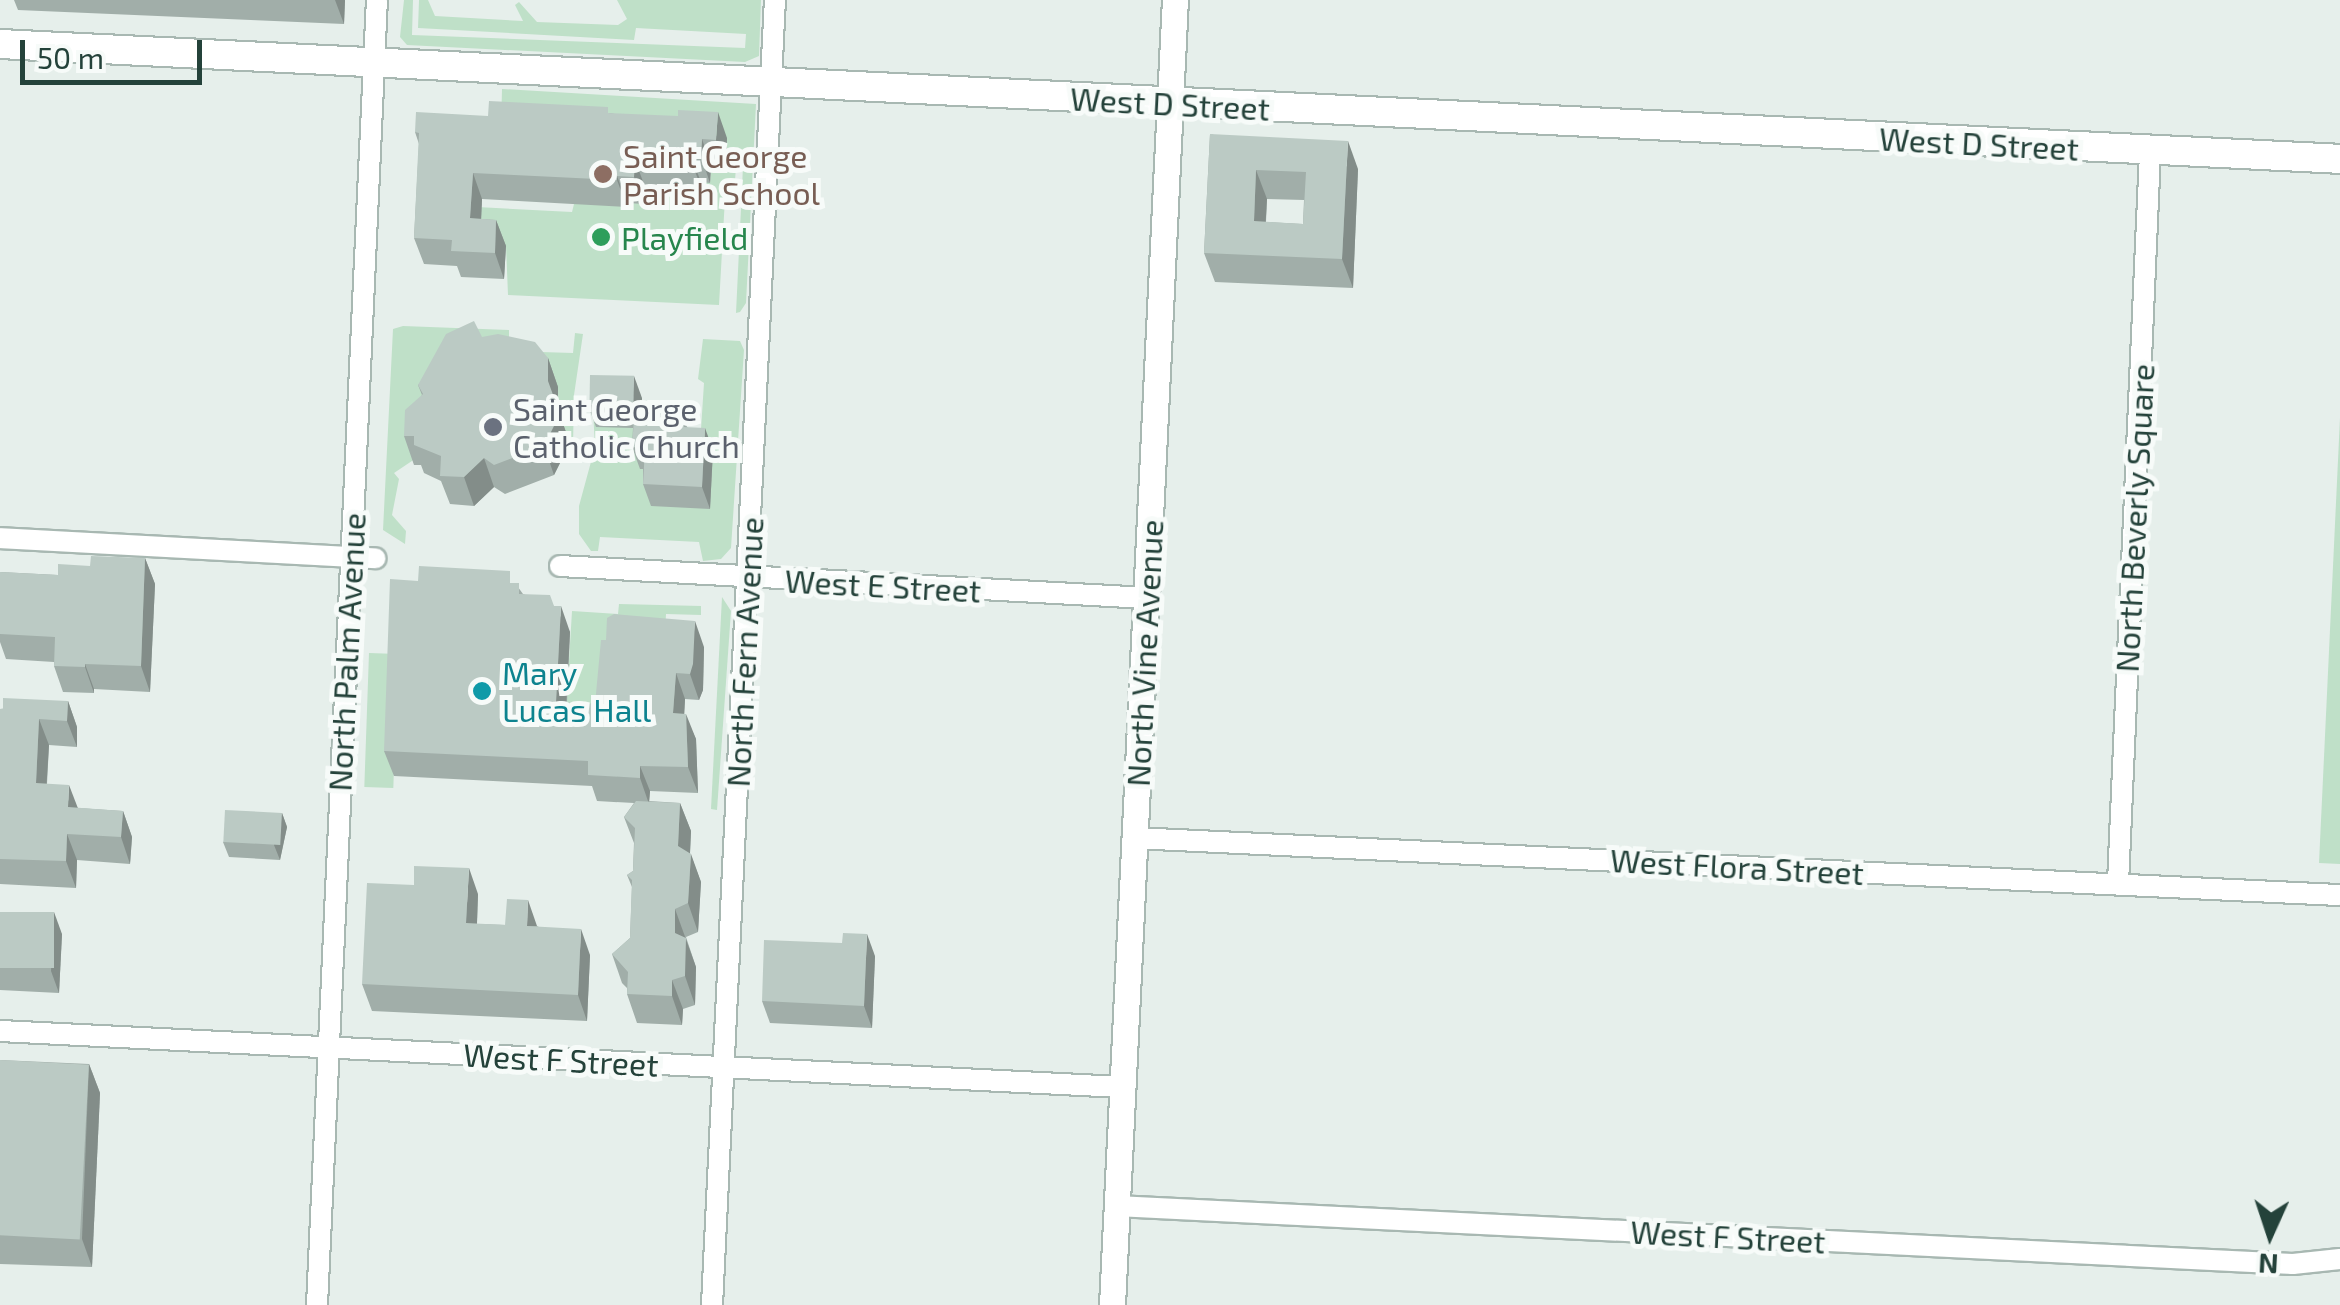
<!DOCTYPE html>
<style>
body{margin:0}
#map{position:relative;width:2340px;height:1305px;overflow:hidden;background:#e6efeb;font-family:"Exo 2",sans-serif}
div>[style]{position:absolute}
.green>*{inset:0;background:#bfe0c8;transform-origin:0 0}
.roads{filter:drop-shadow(2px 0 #a8b8b2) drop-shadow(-2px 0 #a8b8b2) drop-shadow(0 2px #a8b8b2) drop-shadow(0 -2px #a8b8b2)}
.minor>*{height:20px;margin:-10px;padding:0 10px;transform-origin:10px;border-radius:10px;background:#fff}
.tertiary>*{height:25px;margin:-12.5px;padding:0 12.5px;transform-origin:12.5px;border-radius:12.5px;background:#fff}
.secondary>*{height:28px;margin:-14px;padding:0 14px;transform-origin:14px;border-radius:14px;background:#fff}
.wall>*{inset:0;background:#a1aea9}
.shaded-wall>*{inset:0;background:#838d89}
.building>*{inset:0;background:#bbcac4;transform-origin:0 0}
.dots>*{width:28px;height:28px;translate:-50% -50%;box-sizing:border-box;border:5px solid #f7fbf9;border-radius:50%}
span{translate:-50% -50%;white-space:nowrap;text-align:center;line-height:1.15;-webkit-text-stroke:10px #f7fbf9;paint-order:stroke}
.street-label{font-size:32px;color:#24423a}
.education-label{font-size:32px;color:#785e54}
.left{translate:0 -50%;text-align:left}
.leisure-label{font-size:32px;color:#27864d}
.worship-label{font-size:32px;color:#5b616d}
.culture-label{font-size:32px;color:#0d838f}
.north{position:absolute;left:2220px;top:1185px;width:100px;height:100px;-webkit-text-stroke:8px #f7fbf9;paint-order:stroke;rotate:183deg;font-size:28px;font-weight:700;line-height:40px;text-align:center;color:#24423a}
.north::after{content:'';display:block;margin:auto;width:35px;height:45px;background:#24423a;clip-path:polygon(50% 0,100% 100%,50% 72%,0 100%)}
.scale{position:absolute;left:20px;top:40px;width:182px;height:45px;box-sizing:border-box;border:5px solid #24423a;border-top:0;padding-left:12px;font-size:30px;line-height:35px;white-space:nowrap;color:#24423a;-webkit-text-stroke:8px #f7fbf9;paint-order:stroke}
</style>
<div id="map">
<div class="green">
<div style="clip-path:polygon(404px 0,413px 0,412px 35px,745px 48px,746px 34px,636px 28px,634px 40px,418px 28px,419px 0,428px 0,435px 16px,523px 21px,515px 5px,519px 2px,537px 22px,618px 25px,627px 19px,617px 0,761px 0,759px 56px,745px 62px,407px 45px,400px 37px)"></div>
<div style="clip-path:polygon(502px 89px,756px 104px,746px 303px,740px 312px,736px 313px,743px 166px,736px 167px,734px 194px,725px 198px,719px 305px,508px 295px,506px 246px,480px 245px,477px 207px,572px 212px,574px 204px,644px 203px,645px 187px,700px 187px,701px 182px,710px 182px,711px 165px,726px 165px,727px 139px,501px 128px)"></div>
<div style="clip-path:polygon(403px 326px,509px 330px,509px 351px,573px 353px,575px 333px,583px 334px,574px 395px,573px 446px,555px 437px,558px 387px,546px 371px,394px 473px,399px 479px,392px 515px,406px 531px,405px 544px,383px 530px,393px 329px)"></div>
<div style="clip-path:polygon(703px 339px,740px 341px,744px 350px,731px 548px,721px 559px,703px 561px,699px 542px,600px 537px,598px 551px,591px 551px,579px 534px,579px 506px,595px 447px,593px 410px,598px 397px,642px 399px,641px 425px,701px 429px,704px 383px,698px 379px)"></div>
<div style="clip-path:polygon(2340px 418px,2340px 864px,2319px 863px)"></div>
<div style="clip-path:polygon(722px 597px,731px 611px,717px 810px,711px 809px)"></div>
<div style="clip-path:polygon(619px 604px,701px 606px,701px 615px,666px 614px,662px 691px,565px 728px,572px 611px,618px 614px)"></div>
<div style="left:369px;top:653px;width:29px;height:134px;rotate:2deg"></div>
</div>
<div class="roads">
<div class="minor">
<div style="left:0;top:538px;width:376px;rotate:3.1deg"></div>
<div style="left:560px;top:566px;width:588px;rotate:3.12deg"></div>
<div style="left:1134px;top:838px;width:1207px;rotate:2.71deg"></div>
<div style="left:2118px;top:883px;width:732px;rotate:-87.49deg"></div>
<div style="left:0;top:1031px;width:1123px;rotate:2.86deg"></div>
<div style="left:1116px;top:1206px;width:1178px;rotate:2.82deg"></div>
<div style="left:2293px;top:1264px;width:47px;rotate:-6.1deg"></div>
<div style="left:317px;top:1305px;width:1306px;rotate:-87.37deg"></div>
<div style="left:712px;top:1305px;width:1307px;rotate:-87.24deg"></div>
</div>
<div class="tertiary">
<div style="left:1112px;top:1305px;width:1307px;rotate:-87.24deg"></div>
</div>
<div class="secondary">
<div style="left:0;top:44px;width:2343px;rotate:2.81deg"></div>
</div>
</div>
<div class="wall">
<div style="clip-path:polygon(14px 0,345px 0,344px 24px,18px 10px)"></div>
<div style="clip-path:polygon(610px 113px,727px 138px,726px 166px,711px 165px,710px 183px,701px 182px,701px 187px,645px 187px,644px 204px,627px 203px,627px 207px,482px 199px,481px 219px,496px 220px,506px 246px,504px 279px,461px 277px,457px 266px,424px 264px,414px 238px,419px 144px,415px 132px,488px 116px)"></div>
<div style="clip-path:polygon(evenodd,1210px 134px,1358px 169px,1353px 288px,1215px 282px,1204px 253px,1210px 134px,1267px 199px,1304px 200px,1303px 224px,1266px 222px,1267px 199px)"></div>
<div style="clip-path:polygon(482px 337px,548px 358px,558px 387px,558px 410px,570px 443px,554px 475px,505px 494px,494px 487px,474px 506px,450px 504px,441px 481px,424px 473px,421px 465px,414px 465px,404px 436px,422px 395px,418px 385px)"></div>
<div style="clip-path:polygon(642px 398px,642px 404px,671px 418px,684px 418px,687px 427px,713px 450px,710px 509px,651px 506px,643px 484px,643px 469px,640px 469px,632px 447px,633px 428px,596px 427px,588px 405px)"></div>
<div style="clip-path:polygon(145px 558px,155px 584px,150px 692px,94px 689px,94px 693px,63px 692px,54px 666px,54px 662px,6px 659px,0 642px,0 572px,58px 575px,90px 566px)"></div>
<div style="clip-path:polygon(515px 583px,523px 594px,554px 606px,570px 632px,567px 703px,595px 704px,704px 647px,703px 690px,699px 700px,685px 699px,684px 714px,696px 739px,698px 793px,650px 791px,649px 801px,680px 803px,691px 831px,690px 853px,701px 882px,698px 932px,686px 937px,696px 967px,695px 1005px,683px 1009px,682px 1025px,637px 1023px,627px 994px,627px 988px,622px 983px,612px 954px,630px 938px,632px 887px,627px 875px,633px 871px,634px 843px,624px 817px,634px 803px,597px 801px,592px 786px,394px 776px,384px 751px)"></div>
<div style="clip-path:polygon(68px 701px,77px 727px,77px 747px,49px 745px,47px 784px,78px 808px,123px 811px,132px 837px,130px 864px,77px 860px,76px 888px,0 884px,0 709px)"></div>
<div style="clip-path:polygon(282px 813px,287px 827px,280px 860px,229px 857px,223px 842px)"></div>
<div style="clip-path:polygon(478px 894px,477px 924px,537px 926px,590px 955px,587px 1021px,372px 1011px,362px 984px)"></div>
<div style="clip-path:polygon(0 912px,62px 934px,59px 993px,0 990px)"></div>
<div style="clip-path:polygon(875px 956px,872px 1028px,770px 1023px,762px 1001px)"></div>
<div style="clip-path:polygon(0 1060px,89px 1064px,100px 1093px,92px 1267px,0 1264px)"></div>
</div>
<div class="shaded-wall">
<div style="clip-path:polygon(335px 0,345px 0,344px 24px)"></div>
<div style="clip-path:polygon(718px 112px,727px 138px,726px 166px,716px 140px)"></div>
<div style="clip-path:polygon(702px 139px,711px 165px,710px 183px,701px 156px)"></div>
<div style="clip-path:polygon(1348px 141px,1358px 169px,1353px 288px,1342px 259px)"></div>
<div style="clip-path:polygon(691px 156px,701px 182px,701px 187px,691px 161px)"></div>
<div style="clip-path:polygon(635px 160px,645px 187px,644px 204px,634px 177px)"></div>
<div style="clip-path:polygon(1256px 170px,1267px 199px,1264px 250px,1254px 221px)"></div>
<div style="clip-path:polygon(473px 173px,482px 199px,480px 245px,470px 218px)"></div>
<div style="clip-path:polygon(617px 176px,627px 203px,627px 207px,617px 180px)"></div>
<div style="clip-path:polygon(496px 220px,506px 246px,504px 279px,495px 253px)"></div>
<div style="clip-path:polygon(548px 358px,558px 387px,558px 410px,570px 443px,554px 475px,544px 446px)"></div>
<div style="clip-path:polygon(634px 376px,642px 398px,640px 429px,632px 407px)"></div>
<div style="clip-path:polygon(705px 428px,713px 450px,710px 509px,702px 487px)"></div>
<div style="clip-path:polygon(484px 458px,494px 487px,474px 506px,464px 477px)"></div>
<div style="clip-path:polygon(145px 558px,155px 584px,150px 692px,141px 666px)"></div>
<div style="clip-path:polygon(561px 606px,570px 632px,565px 728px,556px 702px)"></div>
<div style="clip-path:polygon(695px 621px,704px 647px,703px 690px,699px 700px,690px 674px)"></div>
<div style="clip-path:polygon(85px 664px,94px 689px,94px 693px,85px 667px)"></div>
<div style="clip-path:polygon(676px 673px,685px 699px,683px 739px,673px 713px)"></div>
<div style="clip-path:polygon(68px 701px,77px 727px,77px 747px,67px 721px)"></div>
<div style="clip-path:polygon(686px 714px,696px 739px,698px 793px,688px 767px)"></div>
<div style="clip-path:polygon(39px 719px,49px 745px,45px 809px,36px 783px)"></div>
<div style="clip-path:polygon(640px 766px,650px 791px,649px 804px,640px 778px)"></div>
<div style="clip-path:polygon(69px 785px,79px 811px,68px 807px)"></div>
<div style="clip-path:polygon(680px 803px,691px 831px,689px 875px,678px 846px)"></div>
<div style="clip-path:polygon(123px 811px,132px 837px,130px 864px,121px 837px)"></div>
<div style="clip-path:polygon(282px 813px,287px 827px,280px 860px,274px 845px)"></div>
<div style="clip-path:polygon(67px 834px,77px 860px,76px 888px,66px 861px)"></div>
<div style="clip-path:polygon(691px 854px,701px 882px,698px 932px,688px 903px)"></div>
<div style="clip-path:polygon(469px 868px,478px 894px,476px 949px,466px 923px)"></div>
<div style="clip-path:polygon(528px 900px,537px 926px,527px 926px)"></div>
<div style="clip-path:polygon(675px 909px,696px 967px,695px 1005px,685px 976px,675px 933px)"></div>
<div style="clip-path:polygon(54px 912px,62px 934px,59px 993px,51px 971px)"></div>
<div style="clip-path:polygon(581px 929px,590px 955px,587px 1021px,578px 995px)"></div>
<div style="clip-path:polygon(867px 934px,875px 956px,872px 1028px,864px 1006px)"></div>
<div style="clip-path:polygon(672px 980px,683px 1009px,682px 1025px,672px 996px)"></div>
<div style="clip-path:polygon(89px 1064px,100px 1093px,92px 1267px,82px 1239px)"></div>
</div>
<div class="building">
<div style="clip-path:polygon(489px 101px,608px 107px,608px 113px,678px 116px,678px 110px,718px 112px,716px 140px,702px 139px,701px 156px,691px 156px,691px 161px,635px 160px,634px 177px,617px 176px,617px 180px,473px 173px,470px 218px,496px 220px,495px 253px,451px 251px,452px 240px,414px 238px,419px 133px,415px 132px,416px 112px,488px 116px)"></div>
<div style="clip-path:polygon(evenodd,1210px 134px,1348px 141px,1342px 259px,1204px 253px,1210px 134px,1256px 170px,1306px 172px,1303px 224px,1254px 221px,1256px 170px)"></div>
<div style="clip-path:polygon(474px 321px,482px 337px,498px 334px,535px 342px,548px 358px,548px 381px,560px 414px,544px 446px,494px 465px,484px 458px,464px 477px,440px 476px,441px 456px,414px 445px,414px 436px,404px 436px,405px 410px,423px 394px,418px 385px,446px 334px)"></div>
<div style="left:590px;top:375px;width:44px;height:30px;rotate:1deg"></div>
<div style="clip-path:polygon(635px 404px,667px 406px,666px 417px,684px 418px,684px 427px,705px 428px,702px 487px,643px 484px,645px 448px,632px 447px)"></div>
<div style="clip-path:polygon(91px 556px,145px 558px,141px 666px,85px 664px,85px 667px,54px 666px,55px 637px,0 634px,0 572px,58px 575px,58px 564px,90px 566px)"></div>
<div style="clip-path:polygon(419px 566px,510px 571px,510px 583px,519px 583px,519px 594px,550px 595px,554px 606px,561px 606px,556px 702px,595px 704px,601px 640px,606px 640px,607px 618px,614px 614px,695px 621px,693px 664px,690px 674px,676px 673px,673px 713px,686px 714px,688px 767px,640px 766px,640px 778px,588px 775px,588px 761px,384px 751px,390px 579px,418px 581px)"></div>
<div style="clip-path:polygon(3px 698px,68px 701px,67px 721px,39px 719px,36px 783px,69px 785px,68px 807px,123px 811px,121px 837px,67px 834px,66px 861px,0 859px,0 709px,3px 709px)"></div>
<div style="clip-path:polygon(636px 801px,680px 803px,678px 846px,691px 854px,688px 903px,675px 909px,675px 933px,686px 938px,685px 976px,672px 980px,672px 996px,627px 994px,628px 972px,612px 954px,630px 938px,632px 880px,627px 875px,633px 871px,635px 828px,624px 817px)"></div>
<div style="left:225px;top:810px;width:57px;height:32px;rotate:3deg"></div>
<div style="clip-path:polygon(414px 866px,469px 868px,466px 923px,505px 925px,507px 899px,528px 900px,527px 926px,581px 929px,578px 995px,362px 984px,367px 883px,414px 885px)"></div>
<div style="left:0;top:912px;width:54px;height:56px"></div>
<div style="clip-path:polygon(843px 933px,867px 934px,864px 1006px,762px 1001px,764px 940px,842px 943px)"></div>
<div style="left:0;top:1060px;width:89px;height:175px;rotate:3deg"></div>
</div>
<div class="dots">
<div style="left:603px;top:174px;background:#8d6e63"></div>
<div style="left:601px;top:237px;background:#2e9e5b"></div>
<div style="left:493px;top:427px;background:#6b7280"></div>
<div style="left:482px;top:691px;background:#0f9aa8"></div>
</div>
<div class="street-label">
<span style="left:1170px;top:103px;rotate:3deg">West D Street</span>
<span style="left:1979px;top:143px;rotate:3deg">West D Street</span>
<span style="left:2134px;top:518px;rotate:-87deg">North Beverly Square</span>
<span style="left:883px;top:585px;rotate:3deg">West E Street</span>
<span style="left:346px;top:652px;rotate:-87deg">North Palm Avenue</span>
<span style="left:744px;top:652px;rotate:-87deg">North Fern Avenue</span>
<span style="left:1144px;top:653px;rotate:-87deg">North Vine Avenue</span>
<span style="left:1737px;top:866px;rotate:3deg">West Flora Street</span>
<span style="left:561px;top:1059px;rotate:3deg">West F Street</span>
<span style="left:1728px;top:1236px;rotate:3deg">West F Street</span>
</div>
<div class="education-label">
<span class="left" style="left:623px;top:174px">Saint George<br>Parish School</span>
</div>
<div class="leisure-label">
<span class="left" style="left:621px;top:237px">Playfield</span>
</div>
<div class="worship-label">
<span class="left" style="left:513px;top:427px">Saint George<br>Catholic Church</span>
</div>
<div class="culture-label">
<span class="left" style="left:502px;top:691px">Mary<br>Lucas Hall</span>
</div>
<div class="north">N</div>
<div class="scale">50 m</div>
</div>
